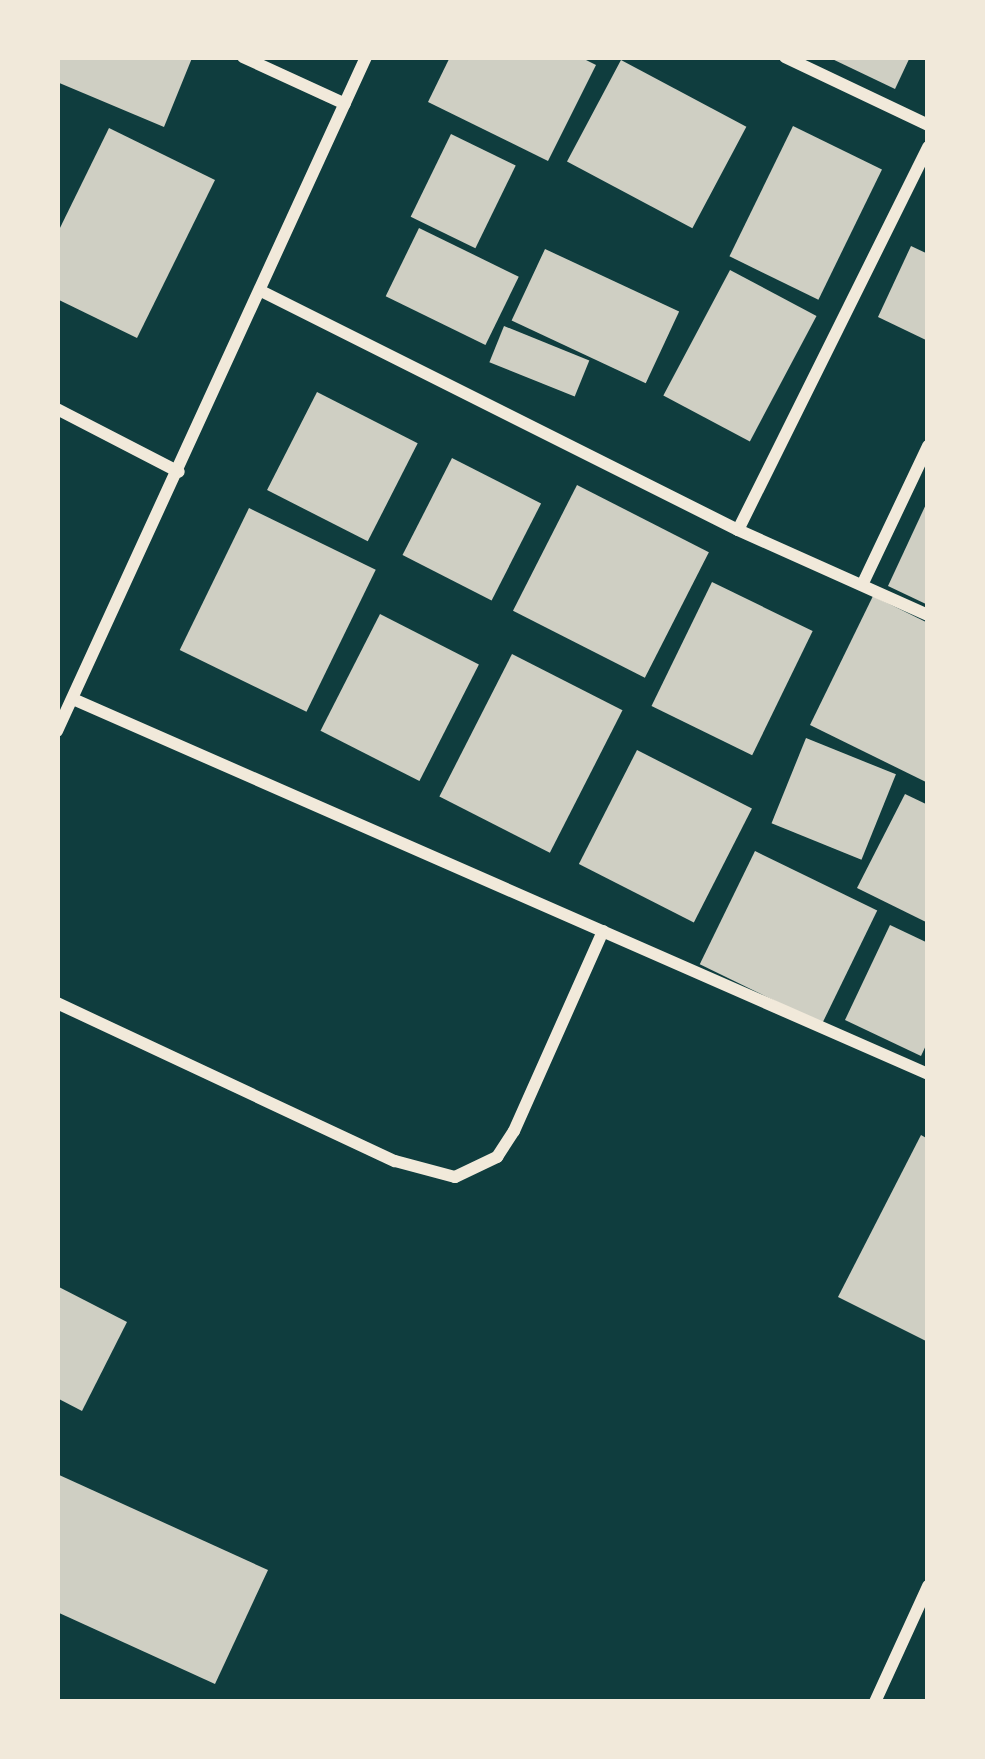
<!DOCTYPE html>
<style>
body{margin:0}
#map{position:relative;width:985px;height:1759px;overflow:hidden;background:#0f3d3e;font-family:"Asap Condensed",sans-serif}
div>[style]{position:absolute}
.building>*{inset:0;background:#cfcfc3;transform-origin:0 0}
.minor>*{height:12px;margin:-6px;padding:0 6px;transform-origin:6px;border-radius:6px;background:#f1e9da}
span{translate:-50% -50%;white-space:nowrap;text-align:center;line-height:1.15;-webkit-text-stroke:10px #f1e9da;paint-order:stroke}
.frame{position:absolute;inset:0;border:60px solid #f1e9da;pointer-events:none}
</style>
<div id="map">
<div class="building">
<div style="clip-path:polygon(57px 57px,189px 57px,192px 58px,164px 127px,57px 82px)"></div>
<div style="clip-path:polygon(450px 57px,580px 57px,596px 65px,548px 161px,428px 102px)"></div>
<div style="clip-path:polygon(828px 57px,910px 57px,895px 89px)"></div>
<div style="left:621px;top:60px;width:142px;height:115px;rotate:28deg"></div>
<div style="left:793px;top:126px;width:99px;height:145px;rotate:26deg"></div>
<div style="clip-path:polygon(109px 128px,215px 180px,137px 338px,57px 299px,57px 234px)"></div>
<div style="left:451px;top:134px;width:72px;height:92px;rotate:26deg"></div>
<div style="left:419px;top:228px;width:111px;height:76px;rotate:26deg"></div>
<div style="clip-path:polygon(911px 246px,928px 254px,928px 341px,878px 317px)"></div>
<div style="left:545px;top:249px;width:148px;height:79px;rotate:25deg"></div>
<div style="left:730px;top:270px;width:98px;height:142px;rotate:28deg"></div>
<div style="left:504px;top:326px;width:92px;height:39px;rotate:22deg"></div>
<div style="left:317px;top:392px;width:113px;height:110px;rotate:27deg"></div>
<div style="left:452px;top:458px;width:100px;height:109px;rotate:27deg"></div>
<div style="left:577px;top:485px;width:148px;height:141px;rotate:27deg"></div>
<div style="clip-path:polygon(928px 500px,928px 605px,888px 586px)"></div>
<div style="left:249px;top:508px;width:141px;height:158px;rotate:26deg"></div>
<div style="left:712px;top:582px;width:112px;height:138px;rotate:26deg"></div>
<div style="clip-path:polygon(873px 596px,928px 623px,928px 783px,810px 725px)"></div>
<div style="left:380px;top:614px;width:111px;height:131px;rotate:27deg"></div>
<div style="left:512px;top:654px;width:124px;height:160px;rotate:27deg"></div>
<div style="left:806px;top:738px;width:97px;height:92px;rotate:22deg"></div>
<div style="left:637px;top:750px;width:129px;height:128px;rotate:27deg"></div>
<div style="clip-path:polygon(905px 794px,928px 805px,928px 923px,857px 888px)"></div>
<div style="left:755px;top:851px;width:136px;height:126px;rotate:26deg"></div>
<div style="clip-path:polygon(890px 925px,928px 943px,928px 1041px,921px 1056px,845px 1020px)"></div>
<div style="clip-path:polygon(921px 1135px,928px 1139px,928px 1342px,838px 1297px)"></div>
<div style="clip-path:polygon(57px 1286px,127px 1322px,82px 1411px,57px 1398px)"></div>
<div style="clip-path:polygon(57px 1474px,268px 1570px,215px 1684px,57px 1612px)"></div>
</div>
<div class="minor">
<div style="left:243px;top:57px;width:112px;rotate:24.7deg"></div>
<div style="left:785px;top:57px;width:158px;rotate:25.4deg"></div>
<div style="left:263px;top:292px;width:531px;rotate:26.61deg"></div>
<div style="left:738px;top:530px;width:428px;rotate:-63.6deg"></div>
<div style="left:57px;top:409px;width:137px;rotate:27.3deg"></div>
<div style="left:738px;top:530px;width:208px;rotate:24.1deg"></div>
<div style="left:863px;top:583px;width:152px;rotate:-64.6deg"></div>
<div style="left:73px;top:699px;width:934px;rotate:23.68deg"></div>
<div style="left:57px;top:731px;width:741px;rotate:-65.37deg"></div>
<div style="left:57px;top:1003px;width:373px;rotate:25.1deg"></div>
<div style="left:395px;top:1161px;width:62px;rotate:14.9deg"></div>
<div style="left:455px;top:1177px;width:47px;rotate:-25.5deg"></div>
<div style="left:497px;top:1157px;width:31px;rotate:-57deg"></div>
<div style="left:514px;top:1131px;width:219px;rotate:-66deg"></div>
<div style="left:875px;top:1702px;width:128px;rotate:-65.4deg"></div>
</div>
<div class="frame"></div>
</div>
